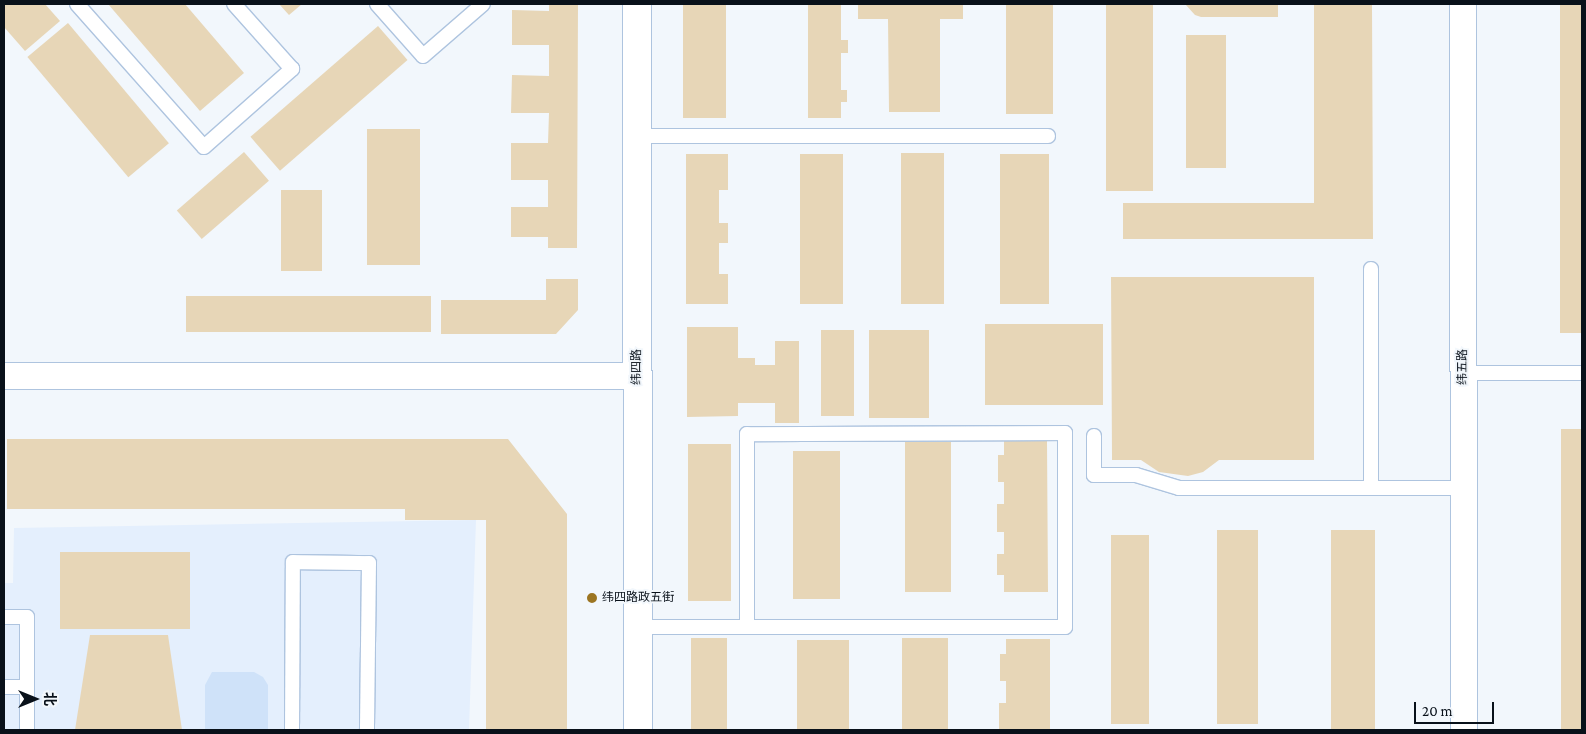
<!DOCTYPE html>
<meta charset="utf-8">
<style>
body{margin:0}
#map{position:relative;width:1586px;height:734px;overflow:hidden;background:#f2f7fc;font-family:"Crimson Pro","Noto Sans SC",serif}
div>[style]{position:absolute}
.built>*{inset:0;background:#e4effd}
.green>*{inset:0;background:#cfe2f9}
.building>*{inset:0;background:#e7d6b7;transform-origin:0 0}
.roads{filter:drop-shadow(1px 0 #aec4df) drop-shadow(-1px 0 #aec4df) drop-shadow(0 1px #aec4df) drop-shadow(0 -1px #aec4df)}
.lane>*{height:14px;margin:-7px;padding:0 7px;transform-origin:7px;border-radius:7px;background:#fff}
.street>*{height:26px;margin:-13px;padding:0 13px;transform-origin:13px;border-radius:13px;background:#fff}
.secondary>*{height:28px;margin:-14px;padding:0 14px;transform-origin:14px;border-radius:14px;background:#fff}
.dots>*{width:14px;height:14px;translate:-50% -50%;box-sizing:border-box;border:2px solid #f2f7fc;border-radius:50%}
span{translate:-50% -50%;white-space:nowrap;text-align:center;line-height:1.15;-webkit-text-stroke:4px #f2f7fc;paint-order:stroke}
.street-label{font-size:12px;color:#09111a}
.poi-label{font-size:12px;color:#09111a}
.left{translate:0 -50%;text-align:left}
.frame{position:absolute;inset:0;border:5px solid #09111a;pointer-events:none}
.north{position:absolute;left:10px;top:674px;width:50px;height:50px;-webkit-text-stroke:4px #f2f7fc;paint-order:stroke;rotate:90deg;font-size:14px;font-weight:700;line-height:20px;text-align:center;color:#09111a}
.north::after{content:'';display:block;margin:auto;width:18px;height:22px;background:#09111a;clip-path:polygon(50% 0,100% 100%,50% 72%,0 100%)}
.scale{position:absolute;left:1414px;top:702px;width:80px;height:22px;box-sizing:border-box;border:2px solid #09111a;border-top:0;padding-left:6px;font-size:15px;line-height:18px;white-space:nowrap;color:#09111a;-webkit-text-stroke:4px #f2f7fc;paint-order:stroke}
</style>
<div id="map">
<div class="built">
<div style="clip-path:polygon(476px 520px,469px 730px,4px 730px,4px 583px,13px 583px,14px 528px)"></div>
</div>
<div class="green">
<div style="clip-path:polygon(212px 672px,254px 672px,263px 677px,268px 685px,268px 730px,205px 730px,205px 685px)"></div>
</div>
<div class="building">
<div style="clip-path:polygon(4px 4px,45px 4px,60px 21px,25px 51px,4px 27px)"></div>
<div style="clip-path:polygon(108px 4px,185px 4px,244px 73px,200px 111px)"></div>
<div style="clip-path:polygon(279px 4px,302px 4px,289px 15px)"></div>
<div style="clip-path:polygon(549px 4px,578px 4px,577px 248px,548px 248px,548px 237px,511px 237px,511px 207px,548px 207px,548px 180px,511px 180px,511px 143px,548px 143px,549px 113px,511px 113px,512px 75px,549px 76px,549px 45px,512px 45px,512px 10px,549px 11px)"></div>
<div style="left:683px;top:4px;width:43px;height:114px"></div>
<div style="clip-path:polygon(808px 4px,841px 4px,841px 40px,848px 40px,848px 53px,841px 53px,841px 90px,847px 90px,847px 102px,841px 102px,841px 118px,808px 118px)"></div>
<div style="clip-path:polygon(858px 4px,963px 4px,963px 19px,940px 19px,940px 112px,889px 112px,888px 19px,858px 19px)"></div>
<div style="left:1006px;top:4px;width:47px;height:110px"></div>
<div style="left:1106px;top:4px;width:47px;height:187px"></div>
<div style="clip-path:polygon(1185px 4px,1278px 4px,1278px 17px,1201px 17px,1195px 15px)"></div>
<div style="clip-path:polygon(1314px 4px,1372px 4px,1373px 239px,1123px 239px,1123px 203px,1314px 203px)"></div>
<div style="left:1560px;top:4px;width:22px;height:329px"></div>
<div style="left:68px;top:23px;width:157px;height:53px;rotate:50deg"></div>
<div style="left:378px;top:26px;width:45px;height:169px;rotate:49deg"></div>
<div style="left:1186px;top:35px;width:40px;height:133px"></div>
<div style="left:367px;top:129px;width:53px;height:136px"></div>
<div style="left:244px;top:152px;width:38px;height:89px;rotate:49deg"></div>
<div style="left:901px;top:153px;width:43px;height:151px"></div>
<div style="clip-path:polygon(686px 154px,728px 154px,728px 190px,719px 190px,719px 223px,728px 223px,728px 243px,719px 243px,719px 274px,728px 274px,728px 304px,686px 304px)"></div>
<div style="left:800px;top:154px;width:43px;height:150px"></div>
<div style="left:1000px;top:154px;width:49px;height:150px"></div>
<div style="left:281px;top:190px;width:41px;height:81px"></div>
<div style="clip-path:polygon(1111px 277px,1314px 277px,1314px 460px,1219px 460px,1203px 472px,1188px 476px,1159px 472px,1141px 460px,1112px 460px)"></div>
<div style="clip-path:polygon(546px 279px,578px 279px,578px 310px,556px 334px,441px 334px,441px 300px,546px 300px)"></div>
<div style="left:186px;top:296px;width:245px;height:36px"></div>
<div style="left:985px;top:324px;width:118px;height:81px"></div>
<div style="clip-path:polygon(687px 327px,738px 327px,738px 358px,755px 358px,755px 365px,775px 365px,775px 341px,799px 341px,799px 423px,775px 423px,775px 403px,738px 403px,738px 416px,687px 417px)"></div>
<div style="left:821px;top:330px;width:33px;height:86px"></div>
<div style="left:869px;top:330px;width:60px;height:88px"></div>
<div style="left:1561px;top:429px;width:21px;height:301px"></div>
<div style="clip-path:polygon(7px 439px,508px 439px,567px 514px,567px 730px,486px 730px,486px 520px,405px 520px,405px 509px,7px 509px)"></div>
<div style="clip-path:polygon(1004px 440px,1047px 440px,1048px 592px,1004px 592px,1004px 575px,997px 575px,997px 554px,1004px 554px,1004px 532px,997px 532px,997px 504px,1004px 504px,1004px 482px,998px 482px,998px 455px,1004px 455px)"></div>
<div style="left:905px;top:442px;width:46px;height:150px"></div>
<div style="left:688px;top:444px;width:43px;height:157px"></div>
<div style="left:793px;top:451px;width:47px;height:148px"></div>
<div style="left:1217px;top:530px;width:41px;height:194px"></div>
<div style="left:1331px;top:530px;width:44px;height:200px"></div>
<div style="left:1111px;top:535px;width:38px;height:189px"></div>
<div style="left:60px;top:552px;width:130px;height:77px"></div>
<div style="clip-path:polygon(90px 635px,168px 635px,182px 730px,75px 730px)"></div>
<div style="left:691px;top:638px;width:36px;height:92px"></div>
<div style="left:902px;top:638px;width:46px;height:92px"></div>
<div style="clip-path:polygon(1006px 639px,1050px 639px,1050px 730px,999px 730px,999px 703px,1006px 703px,1006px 681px,1000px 681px,1000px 654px,1006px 654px)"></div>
<div style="left:797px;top:640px;width:52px;height:90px"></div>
</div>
<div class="roads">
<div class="lane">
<div style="left:77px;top:4px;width:191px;rotate:48.4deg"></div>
<div style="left:204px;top:147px;width:118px;rotate:-41.6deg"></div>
<div style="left:292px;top:69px;width:87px;rotate:-131.7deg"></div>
<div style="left:377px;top:4px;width:69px;rotate:48.5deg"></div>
<div style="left:423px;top:56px;width:79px;rotate:-40.9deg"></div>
<div style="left:637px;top:136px;width:411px"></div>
<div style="left:1371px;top:269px;width:219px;rotate:90deg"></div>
<div style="left:1463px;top:373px;width:119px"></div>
<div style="left:1094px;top:436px;width:39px;rotate:90deg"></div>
<div style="left:1094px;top:475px;width:42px"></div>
<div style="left:1136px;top:475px;width:45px;rotate:16.8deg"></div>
<div style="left:1179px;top:488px;width:284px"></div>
<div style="left:4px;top:617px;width:23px"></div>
<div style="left:27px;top:617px;width:113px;rotate:90deg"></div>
<div style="left:637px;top:627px;width:428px"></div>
<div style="left:1065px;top:627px;width:194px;rotate:-90deg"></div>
<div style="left:1065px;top:433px;width:318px;rotate:179.8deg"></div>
<div style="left:747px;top:434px;width:193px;rotate:90deg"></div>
<div style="left:4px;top:687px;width:23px"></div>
<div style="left:292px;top:730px;width:168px;rotate:-89.7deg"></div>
<div style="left:293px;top:562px;width:76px;rotate:0.8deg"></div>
<div style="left:369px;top:563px;width:167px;rotate:90.7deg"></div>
</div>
<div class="street">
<div style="left:1463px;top:4px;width:726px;rotate:89.92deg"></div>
<div style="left:4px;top:376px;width:633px"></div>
</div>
<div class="secondary">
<div style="left:637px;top:4px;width:726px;rotate:89.92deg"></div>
</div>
</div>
<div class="dots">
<div style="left:592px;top:598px;background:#9c7522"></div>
</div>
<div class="street-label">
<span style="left:637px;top:367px;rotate:-90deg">纬四路</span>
<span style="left:1463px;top:367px;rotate:-90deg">纬五路</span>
</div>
<div class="poi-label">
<span class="left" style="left:602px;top:598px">纬四路政五街</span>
</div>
<div class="frame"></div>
<div class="north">北</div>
<div class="scale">20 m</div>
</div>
